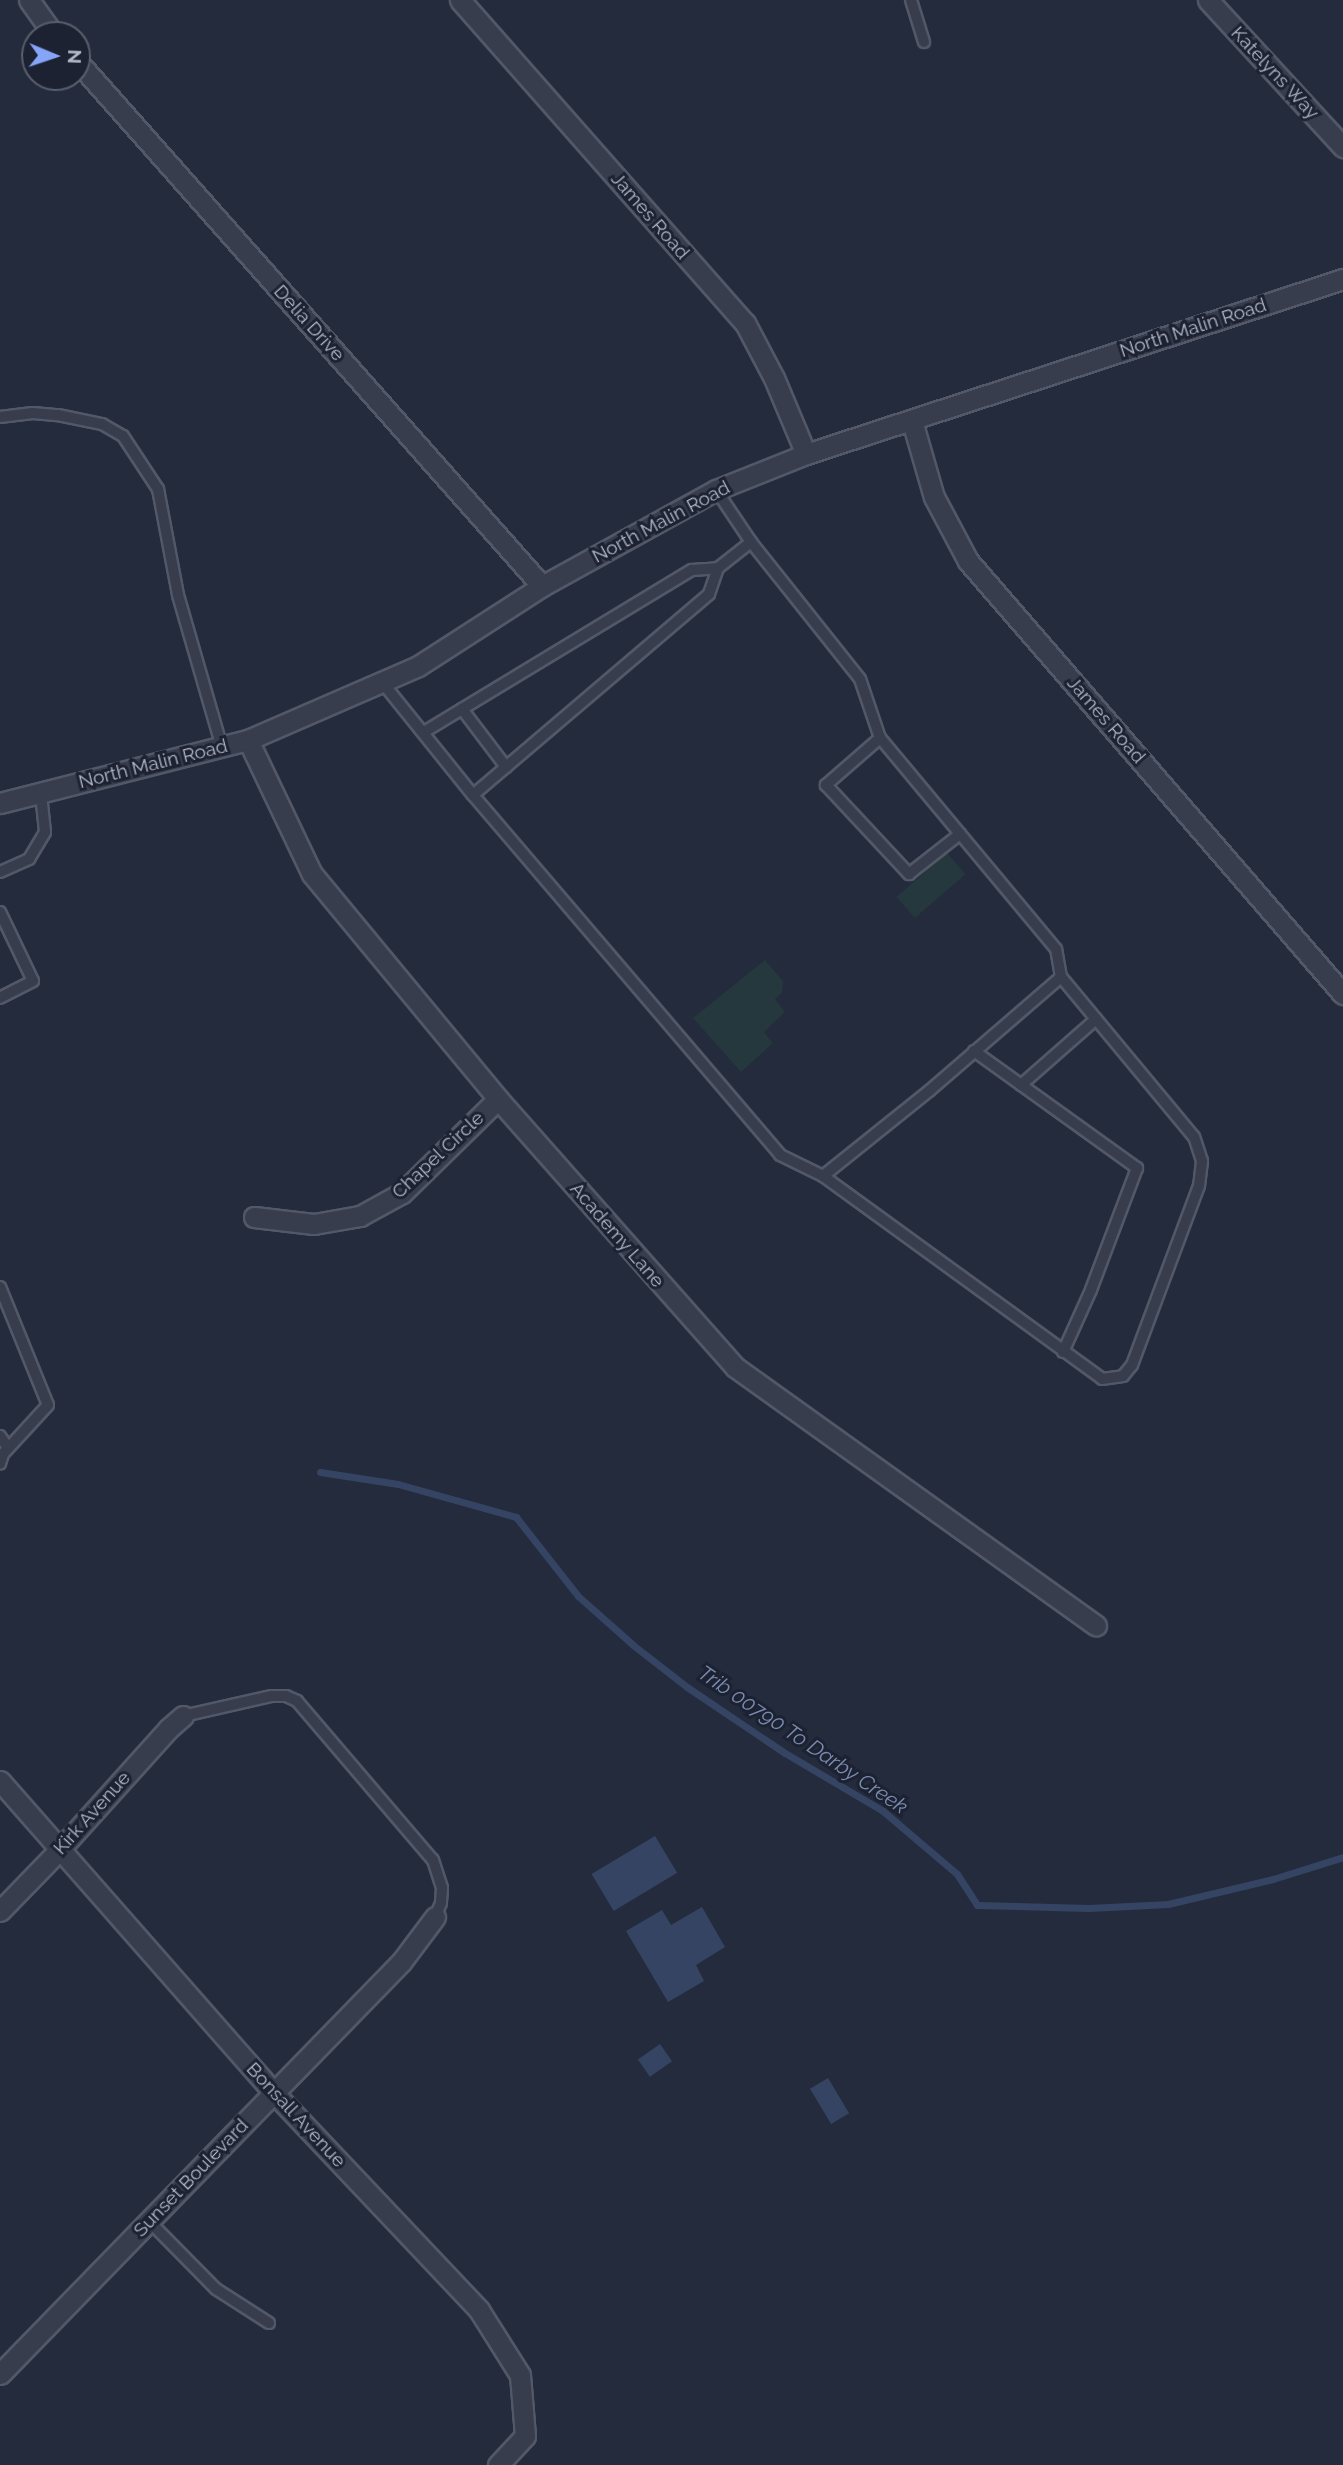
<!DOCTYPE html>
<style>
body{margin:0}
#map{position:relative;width:1343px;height:2465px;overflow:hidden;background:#232b3c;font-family:Raleway,sans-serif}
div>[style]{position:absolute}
.green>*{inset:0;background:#25383d;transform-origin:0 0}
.water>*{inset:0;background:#364463;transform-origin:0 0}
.stream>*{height:7px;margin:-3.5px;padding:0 3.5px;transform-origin:3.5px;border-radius:3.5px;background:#364463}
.roads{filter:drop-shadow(2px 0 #525867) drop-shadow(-2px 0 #525867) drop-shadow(0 2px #525867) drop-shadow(0 -2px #525867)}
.service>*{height:10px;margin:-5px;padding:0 5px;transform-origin:5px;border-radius:5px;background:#373d4d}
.minor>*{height:19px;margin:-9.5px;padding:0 9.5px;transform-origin:9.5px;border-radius:9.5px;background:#373d4d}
span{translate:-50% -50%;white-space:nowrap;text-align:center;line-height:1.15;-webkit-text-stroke:6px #1c2231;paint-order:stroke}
.street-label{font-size:19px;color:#b2b8c8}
.water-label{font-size:21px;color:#7a8bb0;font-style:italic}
.north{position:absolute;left:21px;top:21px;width:70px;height:70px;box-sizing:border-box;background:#1c2231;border:2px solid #585e6d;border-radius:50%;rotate:92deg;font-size:19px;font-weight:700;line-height:28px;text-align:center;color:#b2b8c8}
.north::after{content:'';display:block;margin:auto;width:24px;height:32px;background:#87a5f8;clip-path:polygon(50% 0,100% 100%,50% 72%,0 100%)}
</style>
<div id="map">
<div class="green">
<div style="left:947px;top:853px;width:28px;height:67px;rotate:49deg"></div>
<div style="clip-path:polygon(765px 960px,783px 981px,782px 993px,775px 999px,785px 1012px,764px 1032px,773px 1043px,741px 1072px,693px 1018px)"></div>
</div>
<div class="water">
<div style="left:655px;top:1836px;width:43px;height:74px;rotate:59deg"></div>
<div style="clip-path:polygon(702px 1907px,725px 1947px,696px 1965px,704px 1981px,668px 2002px,626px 1931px,662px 1910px,671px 1925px)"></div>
<div style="left:660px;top:2044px;width:21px;height:27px;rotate:55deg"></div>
<div style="left:828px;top:2078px;width:41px;height:21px;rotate:59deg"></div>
</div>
<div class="stream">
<div style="left:320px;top:1472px;width:79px;rotate:8.7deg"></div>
<div style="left:398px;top:1484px;width:123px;rotate:15.6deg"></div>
<div style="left:516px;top:1517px;width:100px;rotate:51.9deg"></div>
<div style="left:578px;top:1596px;width:74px;rotate:41.7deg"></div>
<div style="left:633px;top:1645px;width:68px;rotate:37.9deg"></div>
<div style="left:687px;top:1687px;width:118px;rotate:34deg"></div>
<div style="left:785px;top:1753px;width:114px;rotate:30.6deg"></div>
<div style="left:883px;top:1811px;width:97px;rotate:40.4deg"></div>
<div style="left:957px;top:1874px;width:37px;rotate:57deg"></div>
<div style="left:977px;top:1905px;width:112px;rotate:1.5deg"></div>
<div style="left:1089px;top:1908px;width:79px;rotate:-2.9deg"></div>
<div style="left:1168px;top:1904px;width:108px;rotate:-13.4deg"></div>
<div style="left:1273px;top:1879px;width:73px;rotate:-17.4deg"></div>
</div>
<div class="roads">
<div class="service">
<div style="left:911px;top:0;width:44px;rotate:72.8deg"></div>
<div style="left:0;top:417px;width:33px;rotate:-7deg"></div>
<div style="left:33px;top:413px;width:25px;rotate:5deg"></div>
<div style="left:58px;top:415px;width:45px;rotate:11.6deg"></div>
<div style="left:102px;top:424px;width:24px;rotate:30deg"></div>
<div style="left:123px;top:436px;width:64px;rotate:56.6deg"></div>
<div style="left:158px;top:489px;width:108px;rotate:79.3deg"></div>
<div style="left:178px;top:595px;width:158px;rotate:73.9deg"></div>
<div style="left:382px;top:682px;width:145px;rotate:51.2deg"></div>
<div style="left:473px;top:795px;width:473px;rotate:49.5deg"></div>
<div style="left:780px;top:1155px;width:48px;rotate:26deg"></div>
<div style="left:823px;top:1176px;width:345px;rotate:36deg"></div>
<div style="left:1102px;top:1379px;width:21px;rotate:-8deg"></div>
<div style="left:1123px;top:1376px;width:14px;rotate:-51deg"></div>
<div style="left:1132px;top:1365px;width:191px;rotate:-69.5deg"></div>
<div style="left:1199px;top:1186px;width:25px;rotate:-83deg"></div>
<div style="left:1202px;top:1161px;width:25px;rotate:-108deg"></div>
<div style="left:1194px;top:1137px;width:208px;rotate:-129.7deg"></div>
<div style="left:1061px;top:977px;width:28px;rotate:-100deg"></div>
<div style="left:1056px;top:949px;width:275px;rotate:-129.8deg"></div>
<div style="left:880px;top:738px;width:62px;rotate:-108.7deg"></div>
<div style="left:860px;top:679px;width:175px;rotate:-128.5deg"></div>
<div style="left:751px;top:542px;width:63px;rotate:-123.9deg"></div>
<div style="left:462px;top:709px;width:73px;rotate:52.8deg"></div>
<div style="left:424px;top:732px;width:313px;rotate:-31.2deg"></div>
<div style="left:692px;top:570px;width:26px;rotate:-4deg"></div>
<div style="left:880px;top:738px;width:72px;rotate:139deg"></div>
<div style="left:826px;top:785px;width:122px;rotate:47deg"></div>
<div style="left:909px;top:874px;width:65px;rotate:-38.1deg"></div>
<div style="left:473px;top:795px;width:310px;rotate:-40.4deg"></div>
<div style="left:709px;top:594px;width:28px;rotate:-71deg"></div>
<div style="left:718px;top:568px;width:42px;rotate:-38.2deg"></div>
<div style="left:0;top:872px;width:32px;rotate:-24deg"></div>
<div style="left:29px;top:859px;width:31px;rotate:-59deg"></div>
<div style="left:45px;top:832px;width:39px;rotate:-96deg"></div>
<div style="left:0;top:912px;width:76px;rotate:64.4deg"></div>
<div style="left:33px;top:981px;width:37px;rotate:153deg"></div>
<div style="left:974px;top:1051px;width:201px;rotate:35.7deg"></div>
<div style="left:1137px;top:1168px;width:130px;rotate:110.7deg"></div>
<div style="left:1091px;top:1290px;width:68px;rotate:114.3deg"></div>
<div style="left:1021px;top:1085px;width:100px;rotate:-41.3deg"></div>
<div style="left:823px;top:1176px;width:136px;rotate:-38.7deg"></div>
<div style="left:929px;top:1091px;width:174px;rotate:-40.8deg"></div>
<div style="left:0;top:1287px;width:127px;rotate:67.9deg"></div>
<div style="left:48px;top:1405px;width:67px;rotate:132.6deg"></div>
<div style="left:3px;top:1454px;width:10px;rotate:107deg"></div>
<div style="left:0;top:1436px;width:14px;rotate:56deg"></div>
<div style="left:183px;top:1716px;width:91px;rotate:-12.7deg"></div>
<div style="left:272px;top:1696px;width:14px"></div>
<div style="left:286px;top:1696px;width:12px;rotate:24deg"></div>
<div style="left:297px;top:1701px;width:209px;rotate:49.5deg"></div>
<div style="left:433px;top:1860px;width:29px;rotate:72deg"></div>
<div style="left:442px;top:1888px;width:15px;rotate:94deg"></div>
<div style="left:441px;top:1903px;width:15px;rotate:113deg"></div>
<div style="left:149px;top:2221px;width:95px;rotate:45.4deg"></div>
<div style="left:216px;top:2289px;width:63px;rotate:32.7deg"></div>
</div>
<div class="minor">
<div style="left:29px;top:0;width:43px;rotate:54.5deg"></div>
<div style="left:460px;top:0;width:431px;rotate:48.6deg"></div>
<div style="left:745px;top:323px;width:62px;rotate:62.2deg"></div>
<div style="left:774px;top:378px;width:82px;rotate:67.2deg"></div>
<div style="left:1208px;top:0;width:200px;rotate:47.4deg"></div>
<div style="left:77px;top:61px;width:701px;rotate:48.47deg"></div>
<div style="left:912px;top:421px;width:79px;rotate:73.9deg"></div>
<div style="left:934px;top:497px;width:72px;rotate:62deg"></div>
<div style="left:968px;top:561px;width:573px;rotate:49.11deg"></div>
<div style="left:248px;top:740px;width:148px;rotate:64.5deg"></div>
<div style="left:312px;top:874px;width:292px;rotate:50.4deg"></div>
<div style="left:498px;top:1099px;width:358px;rotate:48.5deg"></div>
<div style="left:735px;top:1367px;width:444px;rotate:35.6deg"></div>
<div style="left:0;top:803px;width:256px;rotate:-14.3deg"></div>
<div style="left:248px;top:740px;width:185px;rotate:-23.5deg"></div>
<div style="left:418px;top:666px;width:148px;rotate:-32.8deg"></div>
<div style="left:542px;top:586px;width:199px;rotate:-28.9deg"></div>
<div style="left:716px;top:490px;width:97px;rotate:-21.8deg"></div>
<div style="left:806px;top:454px;width:565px;rotate:-18.05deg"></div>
<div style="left:254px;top:1217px;width:60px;rotate:6.7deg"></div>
<div style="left:314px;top:1224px;width:47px;rotate:-9.9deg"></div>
<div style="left:360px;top:1216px;width:48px;rotate:-28.7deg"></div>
<div style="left:402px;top:1193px;width:134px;rotate:-44.4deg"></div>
<div style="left:0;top:1781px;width:415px;rotate:48.7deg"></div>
<div style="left:274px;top:2093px;width:299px;rotate:46.6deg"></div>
<div style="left:479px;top:2310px;width:77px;rotate:57.8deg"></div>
<div style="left:520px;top:2375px;width:61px;rotate:85.3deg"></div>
<div style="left:525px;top:2436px;width:40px;rotate:133deg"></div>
<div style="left:0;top:1911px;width:88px;rotate:-45.9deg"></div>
<div style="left:61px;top:1848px;width:160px;rotate:-48deg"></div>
<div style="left:168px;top:1729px;width:20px;rotate:-41deg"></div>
<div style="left:0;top:2374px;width:576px;rotate:-45.77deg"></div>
<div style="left:402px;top:1961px;width:55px;rotate:-53.1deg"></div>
</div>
</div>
<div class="street-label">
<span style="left:1275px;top:73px;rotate:47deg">Katelyns Way</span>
<span style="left:650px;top:216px;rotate:49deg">James Road</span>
<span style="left:309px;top:323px;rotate:48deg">Delia Drive</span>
<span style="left:1193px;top:328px;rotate:-18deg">North Malin Road</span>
<span style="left:661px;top:522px;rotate:-28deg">North Malin Road</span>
<span style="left:1106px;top:720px;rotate:49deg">James Road</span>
<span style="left:153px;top:764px;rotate:-14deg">North Malin Road</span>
<span style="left:438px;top:1155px;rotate:-43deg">Chapel Circle</span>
<span style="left:617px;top:1235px;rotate:49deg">Academy Lane</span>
<span style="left:92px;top:1813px;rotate:-48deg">Kirk Avenue</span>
<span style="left:296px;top:2115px;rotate:47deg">Bonsall Avenue</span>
<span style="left:191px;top:2178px;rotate:-46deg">Sunset Boulevard</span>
</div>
<div class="water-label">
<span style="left:803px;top:1740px;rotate:34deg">Trib 00790 To Darby Creek</span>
</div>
<div class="north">N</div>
</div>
